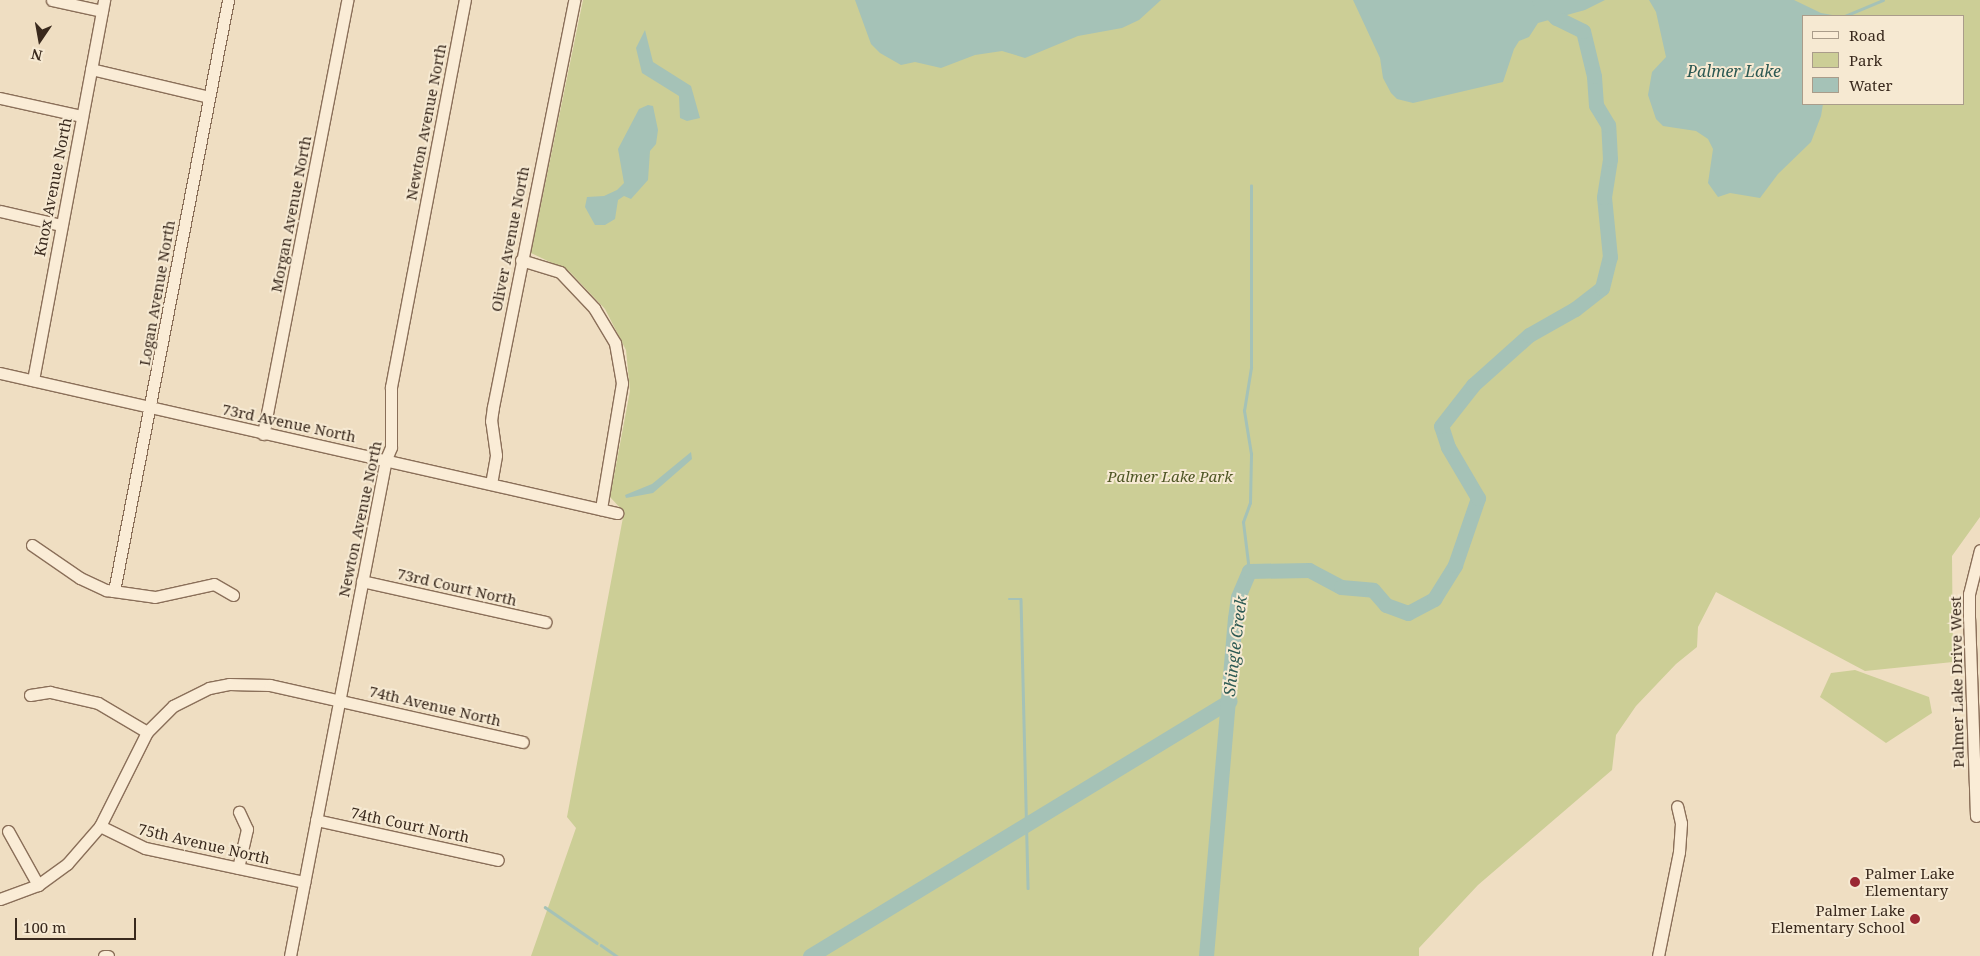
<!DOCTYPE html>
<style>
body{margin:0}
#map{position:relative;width:1980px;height:956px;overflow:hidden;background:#efdec2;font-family:"Noto Serif",serif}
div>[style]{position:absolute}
.green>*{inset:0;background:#ccce96}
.water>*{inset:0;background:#a5c2b7}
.stream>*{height:2.5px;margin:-1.25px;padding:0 1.25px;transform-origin:1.25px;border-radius:1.25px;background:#a5c2b7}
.river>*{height:15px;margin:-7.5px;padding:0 7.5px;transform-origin:7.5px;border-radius:7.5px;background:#a5c2b7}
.roads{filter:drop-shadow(1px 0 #8a6f59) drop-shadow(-1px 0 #8a6f59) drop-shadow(0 1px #8a6f59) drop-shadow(0 -1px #8a6f59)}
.minor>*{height:11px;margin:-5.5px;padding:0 5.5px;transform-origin:5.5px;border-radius:5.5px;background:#faecd6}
.dots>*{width:14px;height:14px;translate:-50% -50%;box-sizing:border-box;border:2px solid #f6e9d2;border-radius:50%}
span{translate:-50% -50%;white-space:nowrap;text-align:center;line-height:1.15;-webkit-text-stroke:4px #f6e9d2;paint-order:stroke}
.street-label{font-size:15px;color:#39291d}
.park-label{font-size:15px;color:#4e5624;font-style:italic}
.poi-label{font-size:15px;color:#39291d}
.left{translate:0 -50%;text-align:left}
.right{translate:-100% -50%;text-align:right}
.water-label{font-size:16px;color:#2c5953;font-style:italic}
.legend{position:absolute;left:1802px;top:15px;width:162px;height:90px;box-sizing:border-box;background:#f6e9d2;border:1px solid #aa9c8a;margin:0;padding:6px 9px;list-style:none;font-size:15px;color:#39291d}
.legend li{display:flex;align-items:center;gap:10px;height:25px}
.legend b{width:25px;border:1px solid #aa9c8a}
.north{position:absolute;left:15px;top:15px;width:50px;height:50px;-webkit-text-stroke:4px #f6e9d2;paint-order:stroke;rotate:192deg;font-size:14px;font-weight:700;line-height:20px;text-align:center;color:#39291d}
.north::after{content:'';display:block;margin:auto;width:18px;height:22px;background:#39291d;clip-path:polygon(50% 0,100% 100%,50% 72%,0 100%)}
.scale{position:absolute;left:15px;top:918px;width:121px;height:22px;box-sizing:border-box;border:2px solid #39291d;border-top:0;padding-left:6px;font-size:15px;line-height:18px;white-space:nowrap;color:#39291d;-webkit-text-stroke:4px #f6e9d2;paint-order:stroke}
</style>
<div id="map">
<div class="green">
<div style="clip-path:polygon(evenodd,583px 0,1980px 0,1980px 517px,1952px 556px,1953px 662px,1865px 671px,1716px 592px,1698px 627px,1697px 647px,1676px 664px,1636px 706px,1616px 735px,1612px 770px,1478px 885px,1419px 948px,1419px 956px,531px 956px,576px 828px,567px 817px,624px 512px,610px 497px,630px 391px,626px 350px,605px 309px,569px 271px,531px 253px,583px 0,1804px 16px,1964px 16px,1964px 104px,1804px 104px,1804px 16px)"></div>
<div style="clip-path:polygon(1855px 670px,1929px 697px,1932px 713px,1886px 743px,1820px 697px,1831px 673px)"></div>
</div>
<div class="water">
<div style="clip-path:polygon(855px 0,1161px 0,1139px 20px,1122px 28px,1078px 36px,1025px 58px,1002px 51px,975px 55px,941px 68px,915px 62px,901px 65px,880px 53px,871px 44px)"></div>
<div style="clip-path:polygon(1353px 0,1605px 0,1585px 10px,1538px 23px,1529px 37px,1519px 41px,1514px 49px,1503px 82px,1413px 103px,1397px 99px,1391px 93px,1383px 78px,1380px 58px)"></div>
<div style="clip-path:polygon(1649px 0,1794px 0,1821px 13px,1838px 16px,1804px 16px,1804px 104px,1823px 104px,1821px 116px,1811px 142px,1778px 174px,1760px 198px,1730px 193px,1718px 197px,1708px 183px,1713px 149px,1708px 139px,1696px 131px,1663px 126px,1656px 119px,1648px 95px,1652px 72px,1666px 57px,1656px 12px)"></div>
<div style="clip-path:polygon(645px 30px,653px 62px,691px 86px,700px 118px,687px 121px,680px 118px,679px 96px,642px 73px,636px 48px)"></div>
<div style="clip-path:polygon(648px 105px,653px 106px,658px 130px,656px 144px,650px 151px,648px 180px,631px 199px,624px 196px,618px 200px,615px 219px,605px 225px,595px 225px,585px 207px,587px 197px,604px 196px,617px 190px,624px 183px,618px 149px,639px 109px)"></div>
<div style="clip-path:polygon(691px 452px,692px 459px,653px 493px,626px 498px,625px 495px,652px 484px)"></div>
</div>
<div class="stream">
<div style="left:1845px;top:16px;width:41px;rotate:-22.8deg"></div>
<div style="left:1249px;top:571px;width:49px;rotate:-97deg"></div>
<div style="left:1243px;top:522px;width:20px;rotate:-70deg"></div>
<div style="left:1250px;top:503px;width:49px;rotate:-88.8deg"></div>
<div style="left:1251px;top:454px;width:44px;rotate:-99.2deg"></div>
<div style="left:1244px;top:411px;width:44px;rotate:-80.8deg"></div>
<div style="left:1251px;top:368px;width:182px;rotate:-90deg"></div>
<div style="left:1009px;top:599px;width:12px"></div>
<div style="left:1021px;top:599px;width:289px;rotate:88.6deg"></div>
<div style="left:545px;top:907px;width:63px;rotate:34.7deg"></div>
<div style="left:601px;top:945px;width:19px;rotate:35deg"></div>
</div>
<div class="river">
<div style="left:810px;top:956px;width:491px;rotate:-31.3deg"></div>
<div style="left:1206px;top:956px;width:339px;rotate:-85.1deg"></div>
<div style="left:1235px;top:618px;width:21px;rotate:-82deg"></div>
<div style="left:1238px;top:597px;width:28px;rotate:-67deg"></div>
<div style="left:1249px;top:571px;width:60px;rotate:-1deg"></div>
<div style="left:1309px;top:570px;width:36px;rotate:28deg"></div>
<div style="left:1341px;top:587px;width:32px;rotate:5deg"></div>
<div style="left:1373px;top:590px;width:20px;rotate:49deg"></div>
<div style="left:1386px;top:605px;width:23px;rotate:20deg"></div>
<div style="left:1408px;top:613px;width:30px;rotate:-28deg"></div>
<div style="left:1434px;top:599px;width:40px;rotate:-58deg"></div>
<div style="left:1455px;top:565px;width:71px;rotate:-71.1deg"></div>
<div style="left:1478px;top:498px;width:59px;rotate:-120.5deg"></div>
<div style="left:1448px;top:447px;width:22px;rotate:-108deg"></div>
<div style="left:1441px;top:426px;width:52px;rotate:-52deg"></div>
<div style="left:1473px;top:385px;width:75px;rotate:-41.8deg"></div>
<div style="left:1529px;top:335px;width:53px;rotate:-29.5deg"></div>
<div style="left:1575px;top:309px;width:34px;rotate:-38deg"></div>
<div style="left:1602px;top:288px;width:32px;rotate:-76deg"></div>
<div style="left:1610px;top:257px;width:60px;rotate:-95.7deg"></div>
<div style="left:1604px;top:197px;width:38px;rotate:-81deg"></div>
<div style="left:1610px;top:159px;width:34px;rotate:-93deg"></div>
<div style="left:1608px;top:125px;width:23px;rotate:-121deg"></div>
<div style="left:1596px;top:105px;width:29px;rotate:-94deg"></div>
<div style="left:1594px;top:76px;width:46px;rotate:-103.7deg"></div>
<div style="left:1583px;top:31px;width:30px;rotate:-154deg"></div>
<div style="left:1556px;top:18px;width:25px;rotate:-133deg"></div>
</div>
<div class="roads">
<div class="minor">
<div style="left:52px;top:0;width:51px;rotate:12.4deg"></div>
<div style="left:91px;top:69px;width:121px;rotate:13.3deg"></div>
<div style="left:0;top:98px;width:84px;rotate:12.4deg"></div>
<div style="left:0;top:211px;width:63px;rotate:12.9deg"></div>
<div style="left:521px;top:260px;width:41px;rotate:17.1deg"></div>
<div style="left:560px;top:272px;width:50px;rotate:46.6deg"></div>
<div style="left:594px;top:308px;width:41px;rotate:59deg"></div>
<div style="left:615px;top:343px;width:41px;rotate:80.1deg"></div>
<div style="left:622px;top:383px;width:128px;rotate:99.5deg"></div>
<div style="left:0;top:373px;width:633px;rotate:12.78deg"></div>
<div style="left:33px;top:380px;width:387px;rotate:-79.4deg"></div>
<div style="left:263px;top:434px;width:442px;rotate:-79deg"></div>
<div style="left:491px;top:484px;width:29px;rotate:-80deg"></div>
<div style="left:496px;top:455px;width:34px;rotate:-98deg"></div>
<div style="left:491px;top:421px;width:14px;rotate:-82deg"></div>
<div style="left:493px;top:407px;width:415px;rotate:-78.7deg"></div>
<div style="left:32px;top:545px;width:58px;rotate:34.5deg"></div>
<div style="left:80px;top:578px;width:29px;rotate:25deg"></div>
<div style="left:106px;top:590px;width:49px;rotate:8.1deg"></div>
<div style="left:155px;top:597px;width:60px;rotate:-12.4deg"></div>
<div style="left:214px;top:584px;width:22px;rotate:30deg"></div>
<div style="left:362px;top:581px;width:188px;rotate:12.6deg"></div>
<div style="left:114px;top:591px;width:602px;rotate:-79.08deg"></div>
<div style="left:30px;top:695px;width:20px;rotate:-9deg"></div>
<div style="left:50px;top:692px;width:49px;rotate:12.9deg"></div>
<div style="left:98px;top:703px;width:57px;rotate:30.6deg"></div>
<div style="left:1976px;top:816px;width:198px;rotate:-92deg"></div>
<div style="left:1969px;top:618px;width:24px;rotate:-90deg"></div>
<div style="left:1969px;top:594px;width:45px;rotate:-76deg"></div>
<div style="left:316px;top:820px;width:186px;rotate:12.4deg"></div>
<div style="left:100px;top:826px;width:50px;rotate:26.1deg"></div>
<div style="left:145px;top:848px;width:163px;rotate:12.1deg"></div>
<div style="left:8px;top:831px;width:62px;rotate:60.9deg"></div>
<div style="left:238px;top:868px;width:40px;rotate:-77deg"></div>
<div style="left:247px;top:829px;width:19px;rotate:-115deg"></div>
<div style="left:0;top:899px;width:40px;rotate:-20.2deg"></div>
<div style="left:38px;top:885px;width:36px;rotate:-36deg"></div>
<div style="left:67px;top:864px;width:50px;rotate:-49deg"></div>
<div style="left:100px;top:826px;width:105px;rotate:-63.4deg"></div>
<div style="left:147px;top:732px;width:37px;rotate:-45deg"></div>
<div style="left:173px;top:706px;width:40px;rotate:-26.6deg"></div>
<div style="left:209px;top:688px;width:20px;rotate:-11deg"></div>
<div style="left:229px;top:684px;width:41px;rotate:1.4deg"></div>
<div style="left:270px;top:685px;width:259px;rotate:12.7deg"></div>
<div style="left:104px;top:956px;width:4px"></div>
<div style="left:290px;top:956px;width:506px;rotate:-79.07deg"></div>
<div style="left:386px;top:459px;width:13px;rotate:-67deg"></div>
<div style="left:391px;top:447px;width:60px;rotate:-90deg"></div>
<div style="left:391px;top:387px;width:394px;rotate:-79.2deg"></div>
<div style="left:1658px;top:956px;width:106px;rotate:-78.6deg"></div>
<div style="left:1679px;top:852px;width:29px;rotate:-86deg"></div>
<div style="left:1681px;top:823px;width:17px;rotate:-103deg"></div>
</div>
</div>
<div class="dots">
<div style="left:1855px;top:882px;background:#9a2732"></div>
<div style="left:1915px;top:919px;background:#9a2732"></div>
</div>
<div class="street-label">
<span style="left:426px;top:122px;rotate:-79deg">Newton Avenue North</span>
<span style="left:53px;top:187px;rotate:-79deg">Knox Avenue North</span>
<span style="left:291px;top:214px;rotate:-79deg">Morgan Avenue North</span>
<span style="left:510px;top:239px;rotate:-79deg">Oliver Avenue North</span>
<span style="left:157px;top:293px;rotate:-80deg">Logan Avenue North</span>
<span style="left:289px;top:423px;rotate:12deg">73rd Avenue North</span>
<span style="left:360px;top:519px;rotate:-78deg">Newton Avenue North</span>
<span style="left:457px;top:587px;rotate:13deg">73rd Court North</span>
<span style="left:1957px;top:682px;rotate:-91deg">Palmer Lake Drive West</span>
<span style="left:435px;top:706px;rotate:13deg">74th Avenue North</span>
<span style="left:410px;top:825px;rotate:12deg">74th Court North</span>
<span style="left:204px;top:844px;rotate:13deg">75th Avenue North</span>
</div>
<div class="park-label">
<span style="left:1170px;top:477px">Palmer Lake Park</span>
</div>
<div class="poi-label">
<span class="left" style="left:1865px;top:882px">Palmer Lake<br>Elementary</span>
<span class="right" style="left:1905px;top:919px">Palmer Lake<br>Elementary School</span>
</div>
<div class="water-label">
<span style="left:1734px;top:71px">Palmer Lake</span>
<span style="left:1235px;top:646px;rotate:-83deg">Shingle Creek</span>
</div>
<ul class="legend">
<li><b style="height:6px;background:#faecd6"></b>Road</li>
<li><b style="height:14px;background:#ccce96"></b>Park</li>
<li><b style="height:14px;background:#a5c2b7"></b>Water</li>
</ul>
<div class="north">N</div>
<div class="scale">100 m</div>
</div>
